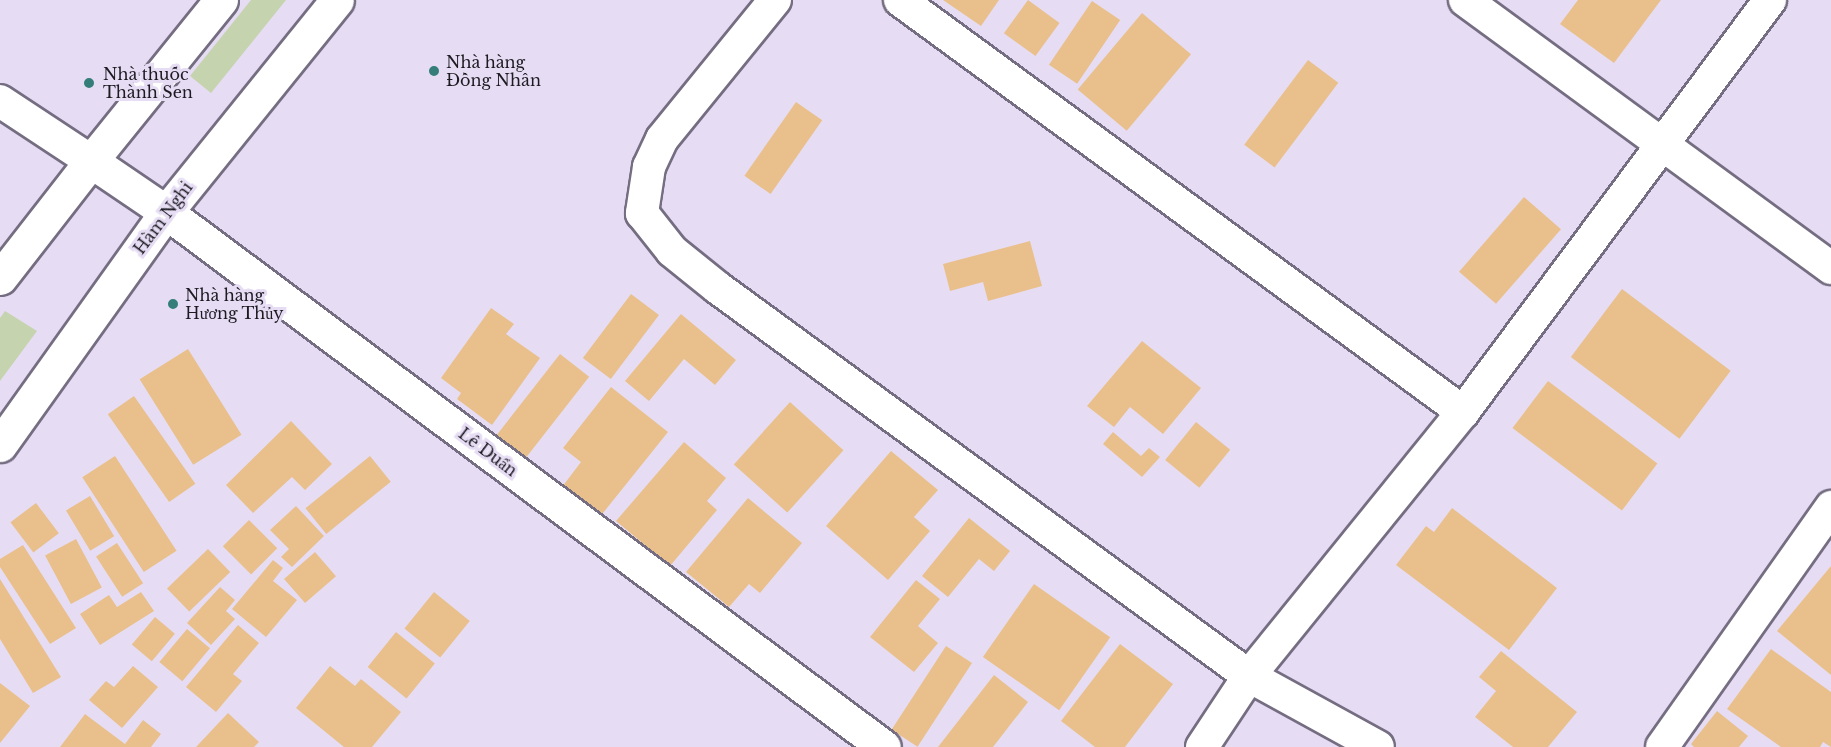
<!DOCTYPE html>
<meta charset="utf-8">
<style>
body{margin:0}
#map{position:relative;width:1831px;height:747px;overflow:hidden;background:#e6ddf4;font-family:"Libre Baskerville",serif}
div>[style]{position:absolute}
.green>*{inset:0;background:#c5d3ae}
.building>*{inset:0;background:#e9c08b;transform-origin:0 0}
.roads{filter:drop-shadow(2px 0 #756d81) drop-shadow(-2px 0 #756d81) drop-shadow(0 2px #756d81) drop-shadow(0 -2px #756d81)}
.street>*{height:32px;margin:-16px;padding:0 16px;transform-origin:16px;border-radius:16px;background:#fff}
.secondary>*{height:33px;margin:-16.5px;padding:0 16.5px;transform-origin:16.5px;border-radius:16.5px;background:#fff}
.dots>*{width:16px;height:16px;translate:-50% -50%;box-sizing:border-box;border:3px solid #e6ddf4;border-radius:50%}
span{translate:-50% -50%;white-space:nowrap;text-align:center;line-height:1.15;-webkit-text-stroke:6px #e6ddf4;paint-order:stroke}
.poi-label{font-size:16px;color:#1d1a22}
.left{translate:0 -50%;text-align:left}
.street-label{font-size:16px;color:#1d1a22}
</style>
<div id="map">
<div class="green">
<div style="clip-path:polygon(251px 0,286px 0,211px 93px,190px 76px)"></div>
<div style="clip-path:polygon(5px 311px,37px 331px,0 381px,0 318px)"></div>
</div>
<div class="building">
<div style="clip-path:polygon(943px 0,999px 0,981px 26px)"></div>
<div style="left:1028px;top:0;width:39px;height:41px;rotate:36deg"></div>
<div style="clip-path:polygon(1578px 0,1661px 0,1614px 63px,1560px 24px)"></div>
<div style="left:1092px;top:1px;width:34px;height:77px;rotate:34deg"></div>
<div style="left:1142px;top:13px;width:64px;height:100px;rotate:40deg"></div>
<div style="left:1308px;top:60px;width:38px;height:106px;rotate:37deg"></div>
<div style="left:796px;top:102px;width:32px;height:90px;rotate:35deg"></div>
<div style="left:1524px;top:197px;width:49px;height:99px;rotate:41deg"></div>
<div style="clip-path:polygon(1030px 241px,1042px 286px,988px 301px,983px 282px,950px 291px,943px 264px)"></div>
<div style="left:1622px;top:289px;width:136px;height:85px;rotate:37deg"></div>
<div style="left:631px;top:294px;width:35px;height:80px;rotate:37deg"></div>
<div style="clip-path:polygon(491px 308px,514px 324px,506px 334px,540px 358px,492px 425px,457px 399px,461px 393px,441px 378px)"></div>
<div style="clip-path:polygon(681px 314px,736px 360px,715px 385px,684px 359px,649px 401px,625px 381px)"></div>
<div style="clip-path:polygon(1142px 341px,1201px 388px,1163px 434px,1130px 407px,1114px 427px,1087px 406px)"></div>
<div style="left:188px;top:349px;width:101px;height:57px;rotate:58deg"></div>
<div style="left:560px;top:354px;width:37px;height:104px;rotate:38deg"></div>
<div style="left:1548px;top:381px;width:137px;height:59px;rotate:37deg"></div>
<div style="clip-path:polygon(611px 387px,668px 432px,599px 518px,562px 487px,581px 462px,563px 448px)"></div>
<div style="left:134px;top:396px;width:107px;height:32px;rotate:55deg"></div>
<div style="left:790px;top:402px;width:72px;height:84px;rotate:42deg"></div>
<div style="clip-path:polygon(291px 421px,332px 464px,305px 490px,292px 477px,253px 513px,226px 485px)"></div>
<div style="left:1196px;top:422px;width:44px;height:49px;rotate:39deg"></div>
<div style="clip-path:polygon(1113px 432px,1141px 456px,1149px 448px,1160px 457px,1142px 477px,1103px 444px)"></div>
<div style="clip-path:polygon(684px 442px,726px 478px,707px 501px,717px 510px,670px 566px,616px 521px)"></div>
<div style="clip-path:polygon(891px 451px,938px 490px,914px 517px,930px 531px,888px 580px,826px 526px)"></div>
<div style="left:115px;top:456px;width:113px;height:39px;rotate:57deg"></div>
<div style="left:370px;top:456px;width:33px;height:83px;rotate:51deg"></div>
<div style="left:90px;top:496px;width:47px;height:28px;rotate:59deg"></div>
<div style="clip-path:polygon(748px 498px,802px 543px,760px 593px,749px 584px,729px 607px,686px 572px)"></div>
<div style="left:36px;top:503px;width:38px;height:32px;rotate:53deg"></div>
<div style="clip-path:polygon(296px 506px,324px 536px,292px 567px,281px 557px,289px 549px,270px 530px)"></div>
<div style="clip-path:polygon(1452px 508px,1557px 588px,1509px 650px,1396px 565px,1426px 526px,1434px 532px)"></div>
<div style="clip-path:polygon(969px 518px,1010px 551px,994px 571px,979px 559px,948px 597px,922px 576px)"></div>
<div style="left:249px;top:520px;width:40px;height:37px;rotate:45deg"></div>
<div style="left:76px;top:539px;width:55px;height:35px;rotate:62deg"></div>
<div style="left:117px;top:543px;width:48px;height:25px;rotate:57deg"></div>
<div style="clip-path:polygon(23px 545px,76px 628px,50px 644px,0 567px,0 559px)"></div>
<div style="left:208px;top:549px;width:32px;height:57px;rotate:46deg"></div>
<div style="left:315px;top:552px;width:32px;height:41px;rotate:49deg"></div>
<div style="clip-path:polygon(273px 560px,283px 568px,273px 581px,297px 600px,266px 637px,232px 609px)"></div>
<div style="clip-path:polygon(1831px 566px,1831px 675px,1777px 631px)"></div>
<div style="clip-path:polygon(0 579px,61px 677px,33px 693px,0 639px)"></div>
<div style="clip-path:polygon(916px 580px,940px 599px,918px 626px,938px 643px,914px 672px,870px 637px)"></div>
<div style="left:1034px;top:584px;width:93px;height:89px;rotate:35deg"></div>
<div style="clip-path:polygon(220px 587px,235px 600px,226px 611px,235px 619px,211px 645px,187px 623px)"></div>
<div style="clip-path:polygon(141px 592px,154px 611px,100px 645px,80px 614px,109px 595px,117px 607px)"></div>
<div style="left:434px;top:592px;width:46px;height:47px;rotate:39deg"></div>
<div style="left:155px;top:617px;width:26px;height:36px;rotate:40deg"></div>
<div style="clip-path:polygon(238px 625px,259px 643px,233px 674px,242px 681px,216px 712px,186px 687px)"></div>
<div style="left:187px;top:629px;width:30px;height:43px;rotate:40deg"></div>
<div style="left:396px;top:632px;width:50px;height:45px;rotate:39deg"></div>
<div style="clip-path:polygon(1120px 644px,1173px 684px,1125px 747px,1095px 747px,1061px 721px)"></div>
<div style="left:946px;top:646px;width:31px;height:100px;rotate:33deg"></div>
<div style="clip-path:polygon(1771px 649px,1831px 692px,1831px 747px,1823px 742px,1820px 747px,1781px 747px,1727px 709px)"></div>
<div style="clip-path:polygon(1501px 651px,1577px 712px,1548px 747px,1513px 747px,1475px 717px,1496px 691px,1479px 677px)"></div>
<div style="clip-path:polygon(133px 666px,158px 687px,122px 728px,89px 700px,106px 681px,114px 687px)"></div>
<div style="clip-path:polygon(330px 666px,355px 686px,361px 679px,401px 712px,372px 747px,344px 747px,296px 708px)"></div>
<div style="clip-path:polygon(994px 675px,1028px 702px,993px 747px,938px 747px)"></div>
<div style="clip-path:polygon(0 683px,30px 706px,0 743px)"></div>
<div style="clip-path:polygon(1717px 711px,1748px 736px,1739px 747px,1694px 747px,1691px 744px)"></div>
<div style="clip-path:polygon(228px 713px,259px 742px,254px 747px,196px 747px)"></div>
<div style="clip-path:polygon(85px 714px,125px 744px,143px 720px,161px 734px,151px 747px,60px 747px)"></div>
</div>
<div class="roads">
<div class="street">
<div style="left:775px;top:0;width:179px;rotate:129.1deg"></div>
<div style="left:662px;top:139px;width:31px;rotate:115deg"></div>
<div style="left:649px;top:167px;width:47px;rotate:98.7deg"></div>
<div style="left:642px;top:213px;width:48px;rotate:51.7deg"></div>
<div style="left:672px;top:251px;width:59px;rotate:38.8deg"></div>
<div style="left:718px;top:288px;width:658px;rotate:36.16deg"></div>
<div style="left:1249px;top:676px;width:147px;rotate:28.8deg"></div>
<div style="left:900px;top:0;width:698px;rotate:36.2deg"></div>
<div style="left:1465px;top:0;width:454px;rotate:36.2deg"></div>
<div style="left:0;top:101px;width:109px;rotate:33.4deg"></div>
<div style="left:1202px;top:747px;width:85px;rotate:-56.5deg"></div>
<div style="left:1249px;top:676px;width:340px;rotate:-51deg"></div>
<div style="left:1463px;top:412px;width:514px;rotate:-53.31deg"></div>
<div style="left:1662px;top:747px;width:294px;rotate:-54.8deg"></div>
</div>
<div class="secondary">
<div style="left:91px;top:161px;width:91px;rotate:34.2deg"></div>
<div style="left:166px;top:212px;width:895px;rotate:36.69deg"></div>
<div style="left:0;top:278px;width:148px;rotate:-52.1deg"></div>
<div style="left:91px;top:161px;width:207px;rotate:-51.1deg"></div>
<div style="left:0;top:445px;width:286px;rotate:-54.5deg"></div>
<div style="left:166px;top:212px;width:272px;rotate:-51.1deg"></div>
</div>
</div>
<div class="dots">
<div style="left:434px;top:71px;background:#347d79"></div>
<div style="left:89px;top:83px;background:#347d79"></div>
<div style="left:173px;top:304px;background:#347d79"></div>
</div>
<div class="poi-label">
<span class="left" style="left:446px;top:71px">Nhà hàng<br>Đồng Nhân</span>
<span class="left" style="left:103px;top:83px">Nhà thuốc<br>Thành Sen</span>
<span class="left" style="left:185px;top:304px">Nhà hàng<br>Hương Thủy</span>
</div>
<div class="street-label">
<span style="left:163px;top:218px;rotate:-53deg">Hàm Nghi</span>
<span style="left:488px;top:452px;rotate:37deg">Lê Duẩn</span>
</div>
</div>
